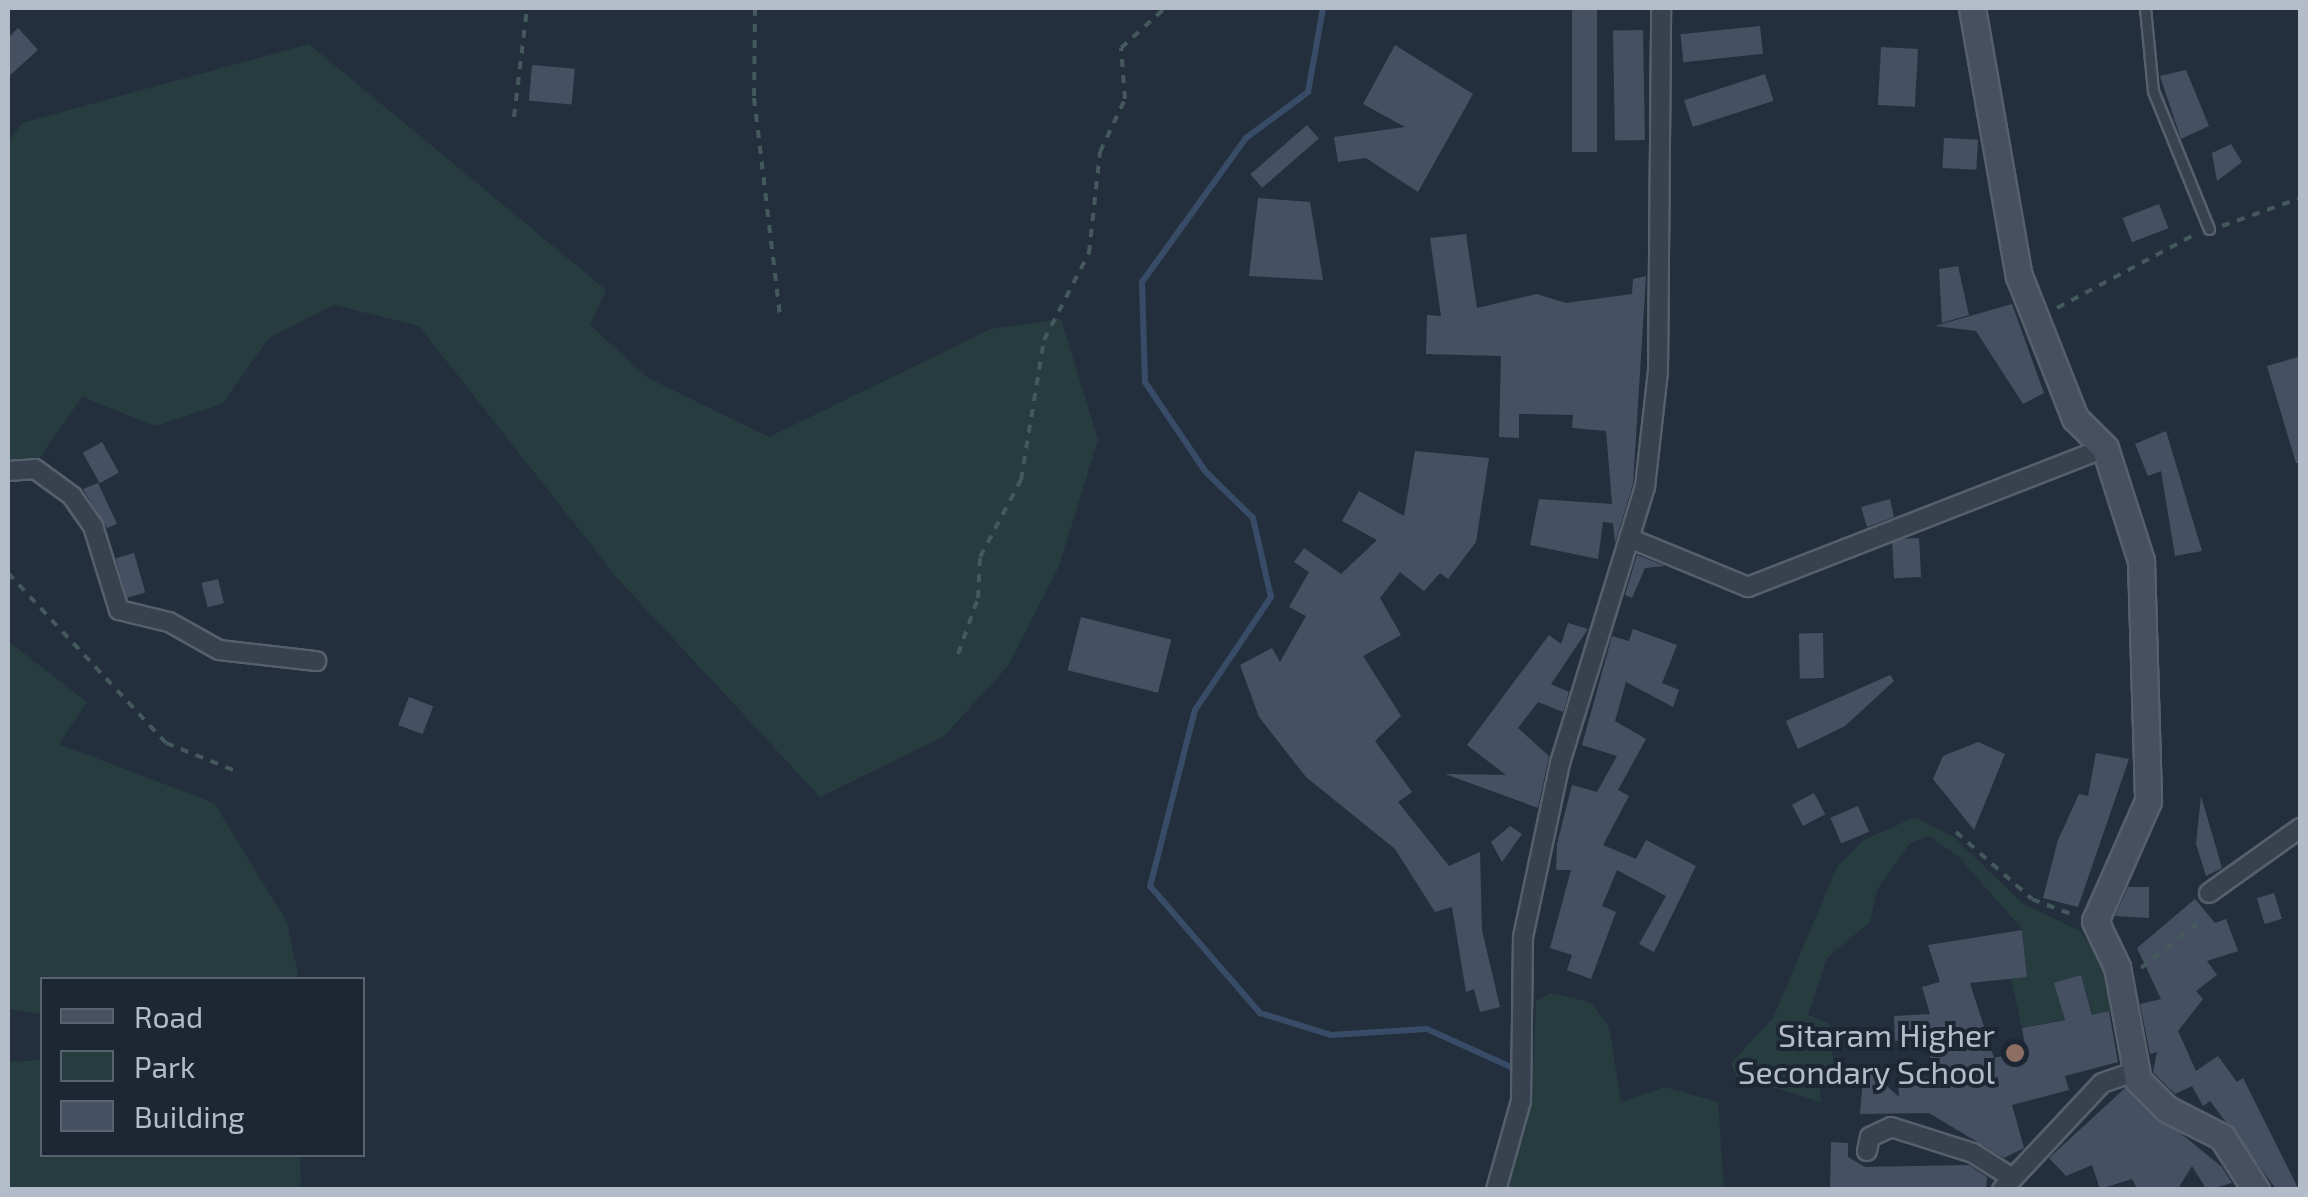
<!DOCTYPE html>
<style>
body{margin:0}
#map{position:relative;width:2308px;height:1197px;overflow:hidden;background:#242f3e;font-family:"Exo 2",sans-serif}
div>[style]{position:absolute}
.green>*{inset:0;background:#263c3f}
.stream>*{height:6px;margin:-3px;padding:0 3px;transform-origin:3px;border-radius:3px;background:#394c67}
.building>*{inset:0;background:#455162;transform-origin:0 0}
.path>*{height:4px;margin-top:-2px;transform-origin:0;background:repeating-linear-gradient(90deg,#44595c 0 8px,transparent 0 16px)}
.roads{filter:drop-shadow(2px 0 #565f6c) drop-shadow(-2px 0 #565f6c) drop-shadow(0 2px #565f6c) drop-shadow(0 -2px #565f6c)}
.service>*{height:9px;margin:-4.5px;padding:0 4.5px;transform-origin:4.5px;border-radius:4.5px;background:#38414e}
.minor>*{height:18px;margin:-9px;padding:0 9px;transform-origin:9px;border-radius:9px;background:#38414e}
.secondary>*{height:25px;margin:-12.5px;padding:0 12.5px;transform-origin:12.5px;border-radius:12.5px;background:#465061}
.dots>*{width:28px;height:28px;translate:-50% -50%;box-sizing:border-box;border:5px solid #1d2633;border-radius:50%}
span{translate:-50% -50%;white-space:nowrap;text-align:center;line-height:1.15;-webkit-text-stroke:8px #1d2633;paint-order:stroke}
.poi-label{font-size:32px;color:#b4bcc9}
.right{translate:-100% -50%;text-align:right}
.frame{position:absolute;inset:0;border:10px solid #b4bcc9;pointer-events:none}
.legend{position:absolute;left:40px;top:977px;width:325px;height:180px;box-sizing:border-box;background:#1d2633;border:2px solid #59626f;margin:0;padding:12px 18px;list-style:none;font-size:30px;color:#b4bcc9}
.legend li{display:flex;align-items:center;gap:20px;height:50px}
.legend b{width:50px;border:2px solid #59626f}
</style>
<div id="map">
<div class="green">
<div style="clip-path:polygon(309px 44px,606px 290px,590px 325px,648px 378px,769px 437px,991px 329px,1061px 319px,1098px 440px,1059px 566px,1008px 666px,943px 737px,820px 797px,618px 579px,419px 326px,334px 305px,269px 338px,222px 404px,156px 426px,82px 397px,29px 473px,8px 458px,8px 142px,22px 123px)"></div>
<div style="clip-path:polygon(8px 641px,87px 702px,59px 744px,214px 803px,287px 922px,299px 979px,42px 980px,42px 1014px,8px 1009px)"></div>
<div style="clip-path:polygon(1915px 817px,1954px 837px,2022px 903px,2080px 931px,2103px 965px,2113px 1010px,2093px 1015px,2081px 975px,2055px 983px,2064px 1019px,2022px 1028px,2011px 979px,2027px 976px,2022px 929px,1959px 857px,1929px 836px,1910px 843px,1877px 890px,1870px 922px,1827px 958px,1808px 1015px,1829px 1023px,1834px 1065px,1817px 1068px,1821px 1102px,1736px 1076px,1731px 1063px,1773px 1018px,1837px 867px,1862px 841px)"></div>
<div style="clip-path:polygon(1551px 993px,1590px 1002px,1609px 1027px,1621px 1102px,1665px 1087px,1718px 1102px,1724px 1189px,1505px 1190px,1533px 1078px,1536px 1001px)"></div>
<div style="clip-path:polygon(42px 1060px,42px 1154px,300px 1155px,301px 1189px,8px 1189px,8px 1062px)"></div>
</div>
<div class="stream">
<div style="left:1323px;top:8px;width:85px;rotate:100.1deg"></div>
<div style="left:1308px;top:92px;width:77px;rotate:143.4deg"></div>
<div style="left:1246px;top:138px;width:178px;rotate:125.8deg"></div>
<div style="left:1142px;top:282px;width:100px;rotate:88.3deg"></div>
<div style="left:1145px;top:382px;width:107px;rotate:56deg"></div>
<div style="left:1205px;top:471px;width:67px;rotate:44.4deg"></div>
<div style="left:1253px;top:518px;width:81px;rotate:77.2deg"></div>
<div style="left:1271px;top:597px;width:136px;rotate:123.9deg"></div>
<div style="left:1195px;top:710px;width:182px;rotate:104.3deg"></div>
<div style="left:1150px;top:886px;width:168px;rotate:49.1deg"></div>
<div style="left:1260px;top:1013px;width:74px;rotate:17.2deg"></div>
<div style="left:1331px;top:1035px;width:96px;rotate:-3.6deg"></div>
<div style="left:1427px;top:1029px;width:97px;rotate:24.4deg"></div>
</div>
<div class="building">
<div style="left:1572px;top:8px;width:25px;height:144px"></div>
<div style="left:1760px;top:26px;width:28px;height:80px;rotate:84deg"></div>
<div style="clip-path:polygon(18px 28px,38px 50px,8px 77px,8px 38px)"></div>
<div style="left:1643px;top:30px;width:110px;height:30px;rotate:89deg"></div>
<div style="clip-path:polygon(1395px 45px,1473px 94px,1418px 192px,1366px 158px,1338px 162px,1334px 137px,1405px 127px,1363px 104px)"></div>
<div style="left:1881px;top:47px;width:37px;height:58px;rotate:3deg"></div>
<div style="left:532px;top:65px;width:43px;height:36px;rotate:5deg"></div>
<div style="clip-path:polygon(2186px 70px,2209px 126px,2181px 139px,2160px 76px)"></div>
<div style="left:1765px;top:74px;width:28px;height:85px;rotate:72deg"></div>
<div style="left:1307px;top:125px;width:18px;height:75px;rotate:49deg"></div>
<div style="left:1944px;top:138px;width:34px;height:30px;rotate:3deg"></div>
<div style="clip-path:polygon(2231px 144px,2242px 162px,2217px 181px,2212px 153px)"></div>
<div style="clip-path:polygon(1258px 198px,1310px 202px,1323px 280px,1249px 276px)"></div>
<div style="left:2159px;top:204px;width:26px;height:39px;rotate:69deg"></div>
<div style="clip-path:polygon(1466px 234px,1477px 308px,1537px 294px,1566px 303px,1632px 294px,1633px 279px,1646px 276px,1633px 484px,1615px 543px,1613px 523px,1603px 522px,1598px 559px,1530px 545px,1539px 499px,1612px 504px,1606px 431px,1572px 428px,1573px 415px,1519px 414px,1519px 438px,1499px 437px,1501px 356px,1426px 354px,1427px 315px,1441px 316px,1430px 238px)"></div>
<div style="clip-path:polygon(1958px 266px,1969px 315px,1942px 323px,1939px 269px)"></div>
<div style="clip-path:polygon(2012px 304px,2044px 393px,2023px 404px,1976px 331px,1935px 326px)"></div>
<div style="clip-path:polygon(2298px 357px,2300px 463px,2296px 463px,2267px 366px)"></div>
<div style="clip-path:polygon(2166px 431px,2202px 551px,2175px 556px,2161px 471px,2148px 476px,2135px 444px)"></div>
<div style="left:102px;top:442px;width:35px;height:22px;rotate:61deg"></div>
<div style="clip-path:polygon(1415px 451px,1489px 458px,1476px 542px,1448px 579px,1440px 573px,1424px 591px,1400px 572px,1380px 598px,1401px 635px,1363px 656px,1401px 716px,1375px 741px,1412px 792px,1398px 802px,1449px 866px,1480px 852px,1482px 930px,1500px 1007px,1480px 1012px,1474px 989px,1466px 992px,1452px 907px,1435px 912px,1395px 849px,1306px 777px,1259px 717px,1240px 665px,1272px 648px,1280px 662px,1306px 616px,1289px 607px,1309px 572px,1294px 562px,1304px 548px,1341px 574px,1377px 540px,1342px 521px,1359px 491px,1404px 516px)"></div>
<div style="clip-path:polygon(98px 483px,117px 524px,107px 528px,83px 489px)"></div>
<div style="clip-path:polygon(1890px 499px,1894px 517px,1867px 527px,1861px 507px)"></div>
<div style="left:1919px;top:538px;width:39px;height:27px;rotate:87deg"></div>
<div style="left:134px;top:553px;width:41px;height:19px;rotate:74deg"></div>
<div style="clip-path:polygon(1637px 555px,1665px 566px,1645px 568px,1632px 598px,1625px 595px)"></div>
<div style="left:218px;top:579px;width:25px;height:17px;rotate:76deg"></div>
<div style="left:1081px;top:617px;width:93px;height:55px;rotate:14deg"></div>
<div style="clip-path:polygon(1568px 623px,1588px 629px,1551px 684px,1569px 692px,1563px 712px,1538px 702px,1518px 728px,1549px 756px,1538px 808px,1445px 774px,1506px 775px,1467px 745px,1549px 635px,1561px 644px)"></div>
<div style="clip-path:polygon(1633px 629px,1677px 645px,1662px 683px,1679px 690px,1673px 707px,1626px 682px,1615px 721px,1646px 739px,1618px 790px,1629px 796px,1603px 845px,1636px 859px,1646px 840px,1696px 866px,1654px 952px,1639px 944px,1666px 896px,1617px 870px,1602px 906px,1616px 912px,1591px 979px,1567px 970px,1572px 955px,1550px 948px,1571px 870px,1556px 870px,1557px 844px,1572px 785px,1597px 792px,1617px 756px,1582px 745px,1612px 636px,1629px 641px)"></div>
<div style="left:1823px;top:633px;width:45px;height:24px;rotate:89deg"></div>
<div style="clip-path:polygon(1890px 675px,1894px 681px,1845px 726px,1798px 749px,1786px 721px)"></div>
<div style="left:409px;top:697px;width:26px;height:30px;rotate:21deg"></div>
<div style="clip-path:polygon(1978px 742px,2005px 754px,1974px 830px,1933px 779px,1943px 756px)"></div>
<div style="clip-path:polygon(2096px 753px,2129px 759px,2078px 907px,2043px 898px,2058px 840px,2079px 794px,2088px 796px)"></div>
<div style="left:1814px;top:793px;width:24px;height:25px;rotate:62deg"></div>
<div style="clip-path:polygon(2201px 796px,2222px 868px,2206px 876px,2196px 844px)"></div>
<div style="left:1858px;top:806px;width:28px;height:30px;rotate:67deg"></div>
<div style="clip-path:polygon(1510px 826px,1522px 834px,1502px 862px,1491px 842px)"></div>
<div style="clip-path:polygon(2128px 887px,2149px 887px,2149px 918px,2115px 916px)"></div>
<div style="left:2274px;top:893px;width:27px;height:18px;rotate:73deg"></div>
<div style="clip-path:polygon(2195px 899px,2215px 923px,2226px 919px,2238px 951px,2207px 961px,2217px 975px,2196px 991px,2203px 999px,2178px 1031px,2196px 1071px,2218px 1056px,2237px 1082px,2243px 1078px,2299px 1190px,2277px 1190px,2210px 1101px,2203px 1106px,2192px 1086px,2175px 1094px,2153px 1072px,2157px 1052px,2150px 1054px,2140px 1004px,2161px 999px,2137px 948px)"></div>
<div style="clip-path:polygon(2022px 930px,2027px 977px,1970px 983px,1994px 1058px,2026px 1051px,2022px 1028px,2065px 1020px,2054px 983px,2081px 975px,2092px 1015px,2109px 1011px,2118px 1062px,2065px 1076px,2069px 1090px,2012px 1105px,2024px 1148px,2004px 1158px,1929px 1113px,1860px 1114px,1864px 1065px,1899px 1097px,1898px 1078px,1934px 1077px,1927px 1038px,1895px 1041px,1894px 1016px,1930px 1014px,1922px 987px,1940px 982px,1928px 945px)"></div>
<div style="clip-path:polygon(2125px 1088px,2222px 1167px,2232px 1183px,2207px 1190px,2192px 1166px,2177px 1190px,2138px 1190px,2132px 1179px,2100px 1189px,2092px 1165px,2066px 1176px,2049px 1158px)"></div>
<div style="clip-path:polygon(1831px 1142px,1848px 1143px,1848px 1157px,1865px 1167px,1969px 1165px,1987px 1177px,1986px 1190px,1830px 1190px)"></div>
</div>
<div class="path">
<div style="left:755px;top:8px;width:90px;rotate:90.6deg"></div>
<div style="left:754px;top:98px;width:221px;rotate:83.2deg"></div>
<div style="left:514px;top:117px;width:110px;rotate:-83.2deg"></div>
<div style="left:2222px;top:226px;width:83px;rotate:-19.7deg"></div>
<div style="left:2057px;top:308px;width:155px;rotate:-28.1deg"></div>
<div style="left:8px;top:573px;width:232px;rotate:47.1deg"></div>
<div style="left:166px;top:743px;width:78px;rotate:21.9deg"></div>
<div style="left:958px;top:654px;width:59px;rotate:-70.3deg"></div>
<div style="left:978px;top:598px;width:41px;rotate:-87.2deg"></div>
<div style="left:980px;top:557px;width:87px;rotate:-62deg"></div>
<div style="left:1021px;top:480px;width:142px;rotate:-80.7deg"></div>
<div style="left:1044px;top:340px;width:98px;rotate:-62.7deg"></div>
<div style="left:1089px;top:253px;width:102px;rotate:-83.8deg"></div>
<div style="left:1100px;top:152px;width:59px;rotate:-64.7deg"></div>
<div style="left:1125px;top:99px;width:51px;rotate:-94.5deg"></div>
<div style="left:1121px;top:48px;width:59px;rotate:-42.3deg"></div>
<div style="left:1956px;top:832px;width:101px;rotate:41.4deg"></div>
<div style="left:2032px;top:899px;width:42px;rotate:21deg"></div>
<div style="left:2141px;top:968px;width:80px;rotate:-38.4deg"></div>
</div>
<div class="roads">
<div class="service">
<div style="left:2145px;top:8px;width:83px;rotate:84.5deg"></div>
<div style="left:2153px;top:91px;width:149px;rotate:67.9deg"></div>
</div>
<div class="minor">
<div style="left:8px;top:471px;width:27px;rotate:-4deg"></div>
<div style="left:35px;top:469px;width:46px;rotate:36.1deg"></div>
<div style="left:72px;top:496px;width:37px;rotate:55deg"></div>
<div style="left:93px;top:526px;width:88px;rotate:72.8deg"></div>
<div style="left:119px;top:610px;width:51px;rotate:13.5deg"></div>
<div style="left:169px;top:622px;width:57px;rotate:29.2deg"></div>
<div style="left:219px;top:650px;width:98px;rotate:6.5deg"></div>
<div style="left:1629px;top:538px;width:129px;rotate:22.4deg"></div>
<div style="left:1748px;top:587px;width:383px;rotate:-21.3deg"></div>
<div style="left:2209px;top:893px;width:112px;rotate:-35.5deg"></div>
<div style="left:1867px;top:1151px;width:14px;rotate:-78deg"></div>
<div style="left:1870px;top:1137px;width:23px;rotate:-25deg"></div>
<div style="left:1891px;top:1127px;width:86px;rotate:17.6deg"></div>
<div style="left:1973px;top:1153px;width:45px;rotate:32.3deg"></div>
<div style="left:1496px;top:1190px;width:92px;rotate:-74.3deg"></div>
<div style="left:1521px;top:1101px;width:164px;rotate:-89.3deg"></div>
<div style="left:1523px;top:937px;width:178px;rotate:-78deg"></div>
<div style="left:1560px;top:763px;width:289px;rotate:-72.9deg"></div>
<div style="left:1645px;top:487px;width:116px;rotate:-83.6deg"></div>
<div style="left:1658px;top:372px;width:364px;rotate:-89.5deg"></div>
<div style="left:2002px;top:1190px;width:146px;rotate:-46.9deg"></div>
<div style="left:2102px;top:1083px;width:36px;rotate:-19deg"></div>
</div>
<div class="secondary">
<div style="left:1972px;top:8px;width:272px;rotate:80.1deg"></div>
<div style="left:2019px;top:276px;width:153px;rotate:68.5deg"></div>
<div style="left:2075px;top:418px;width:42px;rotate:45deg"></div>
<div style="left:2105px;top:448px;width:119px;rotate:72.3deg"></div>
<div style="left:2141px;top:561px;width:240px;rotate:88.3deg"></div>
<div style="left:2148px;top:801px;width:131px;rotate:113.8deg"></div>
<div style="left:2095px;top:921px;width:51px;rotate:64.4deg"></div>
<div style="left:2117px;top:967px;width:115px;rotate:79.5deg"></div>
<div style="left:2138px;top:1080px;width:41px;rotate:45deg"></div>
<div style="left:2167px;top:1109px;width:62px;rotate:27deg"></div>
<div style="left:2222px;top:1137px;width:63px;rotate:57.3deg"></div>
</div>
</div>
<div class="dots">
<div style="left:2015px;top:1053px;background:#8d6e63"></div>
</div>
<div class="poi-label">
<span class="right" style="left:1995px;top:1053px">Sitaram Higher<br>Secondary School</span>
</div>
<div class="frame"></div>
<ul class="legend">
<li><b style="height:12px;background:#465061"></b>Road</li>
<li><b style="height:28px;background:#263c3f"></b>Park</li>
<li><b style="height:28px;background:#455162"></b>Building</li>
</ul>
</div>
